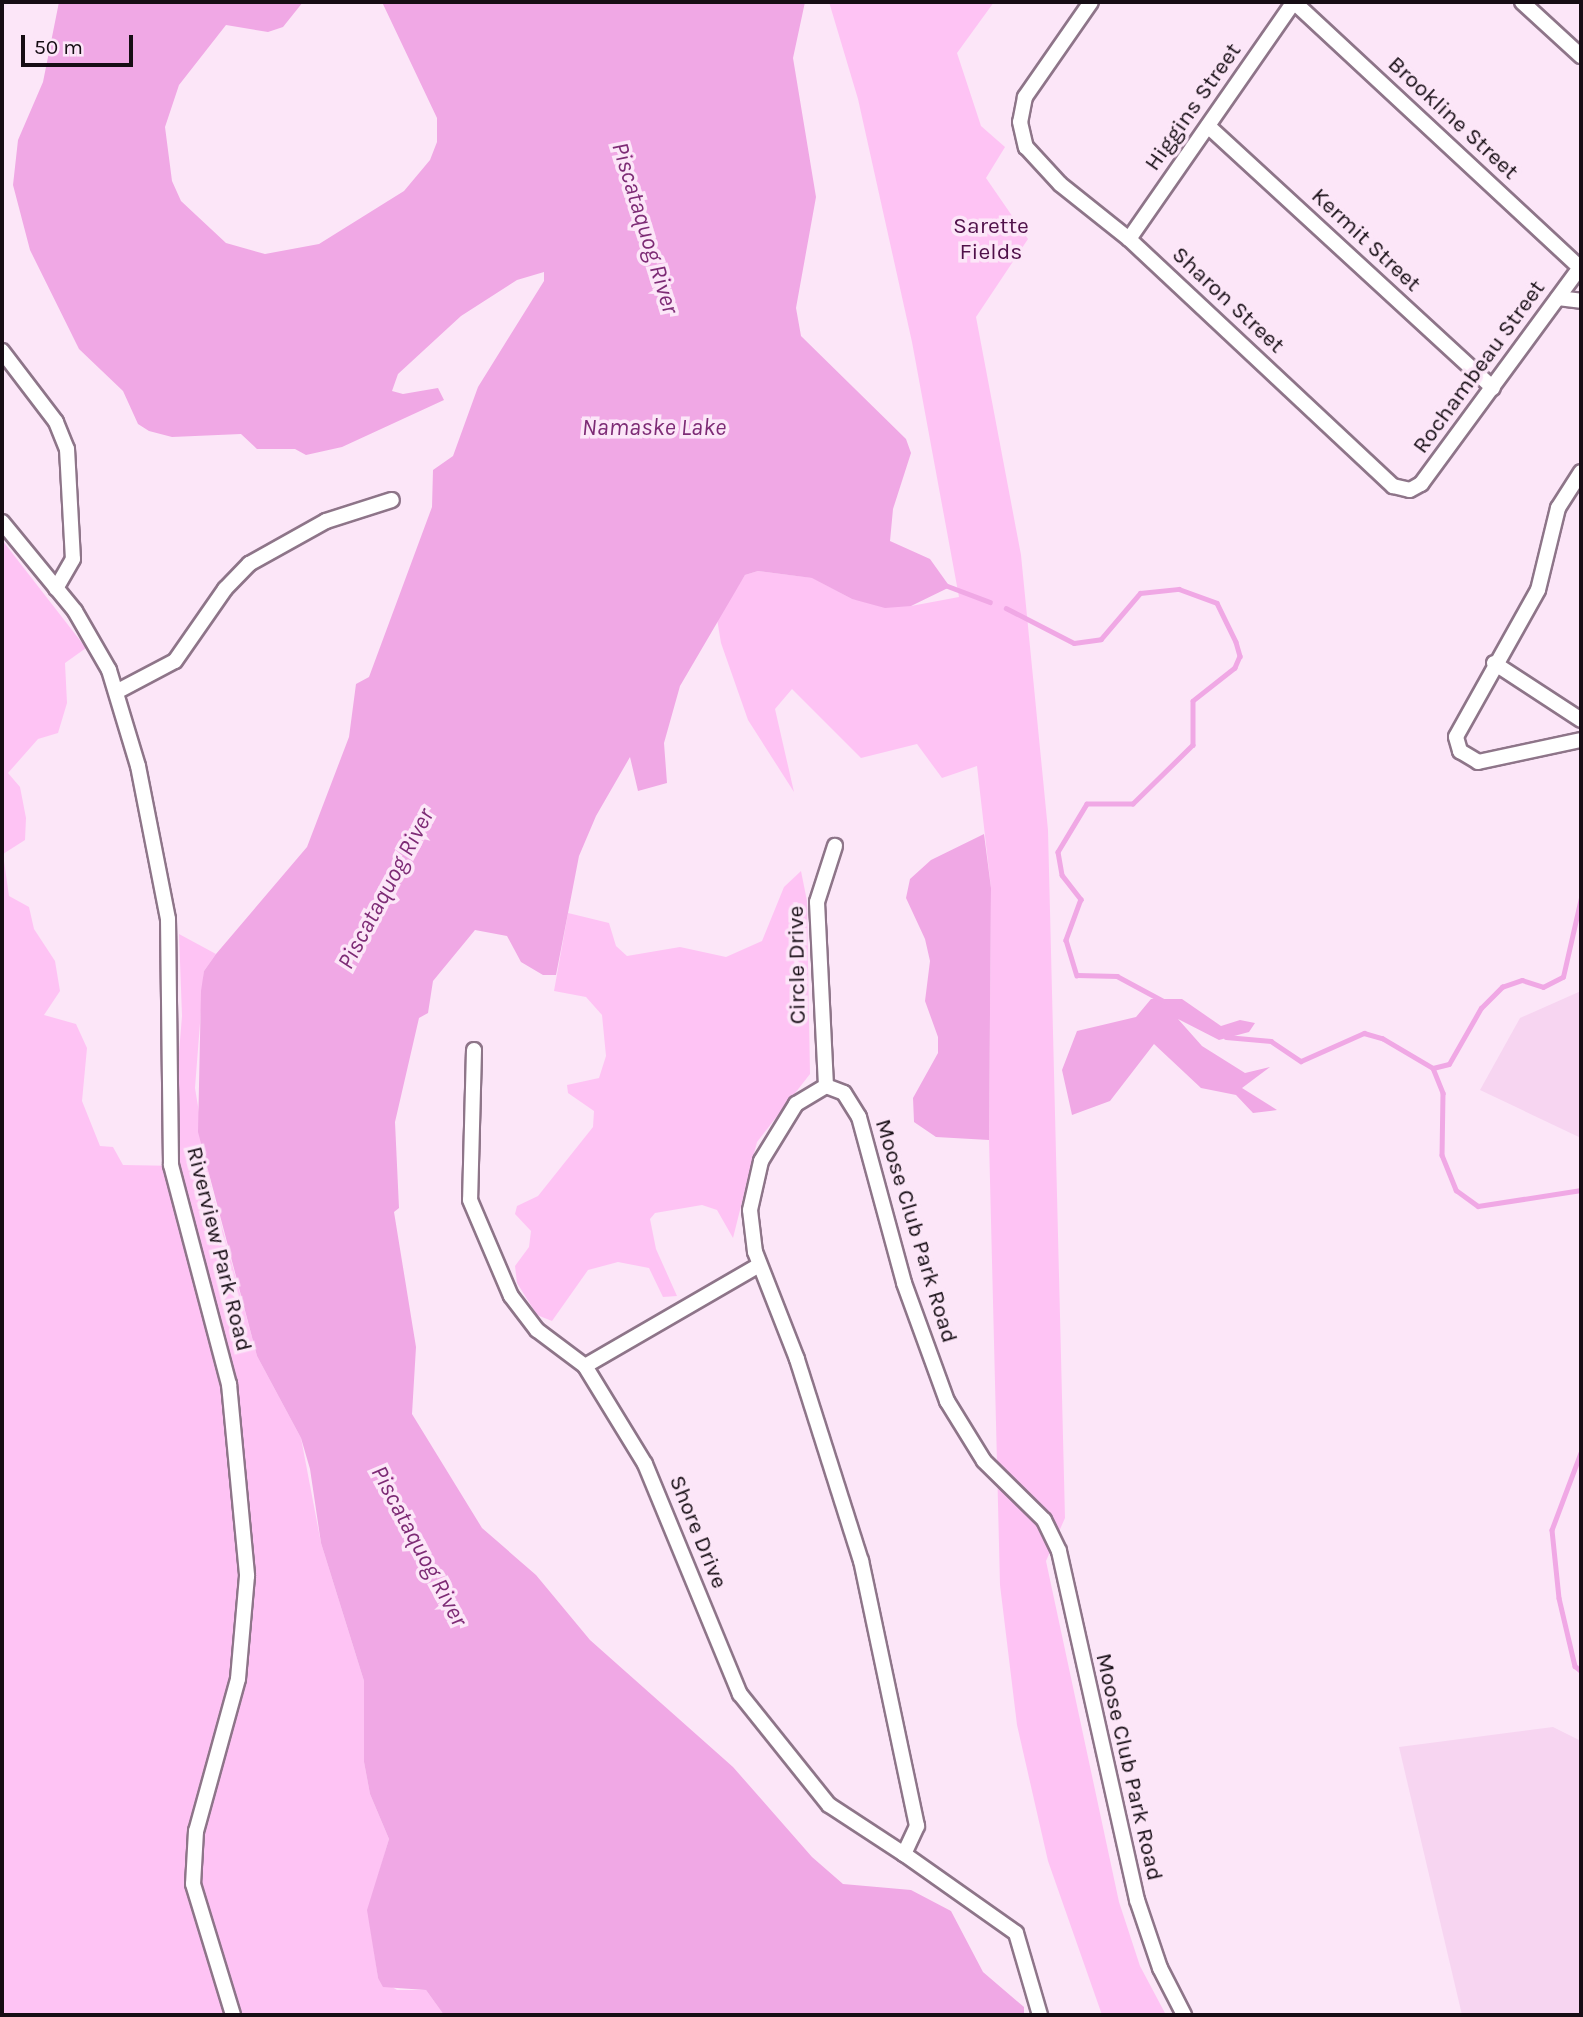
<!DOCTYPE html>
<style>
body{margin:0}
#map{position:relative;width:1583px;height:2017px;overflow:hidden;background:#fce6f8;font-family:Karla,sans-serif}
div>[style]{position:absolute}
.built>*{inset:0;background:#f7d5f1}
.green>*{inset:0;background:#fec3f4}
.water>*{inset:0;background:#f0a8e5}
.stream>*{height:4.5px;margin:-2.25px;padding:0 2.25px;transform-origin:2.25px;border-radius:2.25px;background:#f0a8e5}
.roads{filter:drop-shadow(2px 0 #8e7589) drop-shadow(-2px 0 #8e7589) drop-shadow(0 2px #8e7589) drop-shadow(0 -2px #8e7589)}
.street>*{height:14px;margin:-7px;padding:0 7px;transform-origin:7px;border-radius:7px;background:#fff}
span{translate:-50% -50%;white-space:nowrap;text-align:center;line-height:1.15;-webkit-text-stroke:7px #fce6f8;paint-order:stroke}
.street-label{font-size:23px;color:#160d14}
.park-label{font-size:23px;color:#50114a}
.water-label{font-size:24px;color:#7d2b75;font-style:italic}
.frame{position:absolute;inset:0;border:4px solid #160d14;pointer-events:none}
.scale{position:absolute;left:21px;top:35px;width:112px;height:32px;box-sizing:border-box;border:4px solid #160d14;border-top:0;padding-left:9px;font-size:21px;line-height:24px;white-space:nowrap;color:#160d14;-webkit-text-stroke:5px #fce6f8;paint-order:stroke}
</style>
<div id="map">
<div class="built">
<div style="clip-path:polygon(1581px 991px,1581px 1138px,1480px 1090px,1520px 1018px)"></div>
<div style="clip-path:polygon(1553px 1727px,1581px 1741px,1581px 2015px,1462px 2015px,1399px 1747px)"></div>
</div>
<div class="green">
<div style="clip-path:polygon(829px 2px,994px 2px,957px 53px,981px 126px,1005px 147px,986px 178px,1028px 239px,976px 317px,1021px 555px,1048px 830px,1065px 1518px,1046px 1561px,1119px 1902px,1140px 1966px,1166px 2015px,1102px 2015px,1048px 1861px,1017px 1725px,1000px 1585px,989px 1140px,991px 888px,977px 766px,942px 778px,917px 744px,861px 758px,792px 689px,775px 709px,794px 792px,748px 720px,721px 643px,717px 619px,745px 575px,758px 571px,813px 578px,852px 599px,911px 606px,959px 597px,912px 342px,858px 99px)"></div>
<div style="clip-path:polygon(2px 540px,86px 648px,65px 663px,67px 703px,58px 733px,38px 739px,8px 773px,20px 787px,26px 818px,25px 840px,3px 854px,9px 896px,29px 907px,34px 929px,55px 961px,60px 991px,44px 1015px,76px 1024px,87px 1048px,82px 1101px,100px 1146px,113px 1147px,123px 1165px,180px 1166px,173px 1126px,182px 1016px,179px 934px,216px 954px,204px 971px,195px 1088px,211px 1186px,257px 1356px,301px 1438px,321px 1543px,364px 1681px,364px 1762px,370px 1794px,389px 1839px,368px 1910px,378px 1978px,397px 1990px,426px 1990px,444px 2015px,2px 2015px)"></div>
<div style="clip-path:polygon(801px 871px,807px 901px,810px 1074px,757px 1142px,733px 1238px,717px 1210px,702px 1205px,655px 1213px,650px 1219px,656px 1249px,677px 1296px,663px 1297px,649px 1268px,618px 1262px,588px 1270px,552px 1321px,537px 1315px,517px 1283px,515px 1266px,529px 1247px,531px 1231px,515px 1214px,517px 1206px,538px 1196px,593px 1127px,594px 1111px,568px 1093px,567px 1085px,599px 1078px,606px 1056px,602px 1015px,586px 997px,554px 991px,568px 913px,609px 923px,616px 946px,627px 956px,680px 947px,726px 957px,762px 941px,784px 887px)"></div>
</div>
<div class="water">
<div style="clip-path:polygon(59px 2px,303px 2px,283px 27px,268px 32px,226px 25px,179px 85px,165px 127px,172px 181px,181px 201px,226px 243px,265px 254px,319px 244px,404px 191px,430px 160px,437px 142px,437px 118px,382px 2px,805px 2px,793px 58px,816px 197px,796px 308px,801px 336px,906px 439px,911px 453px,893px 509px,890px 541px,930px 559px,950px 587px,911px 606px,885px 608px,852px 599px,812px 578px,758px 571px,745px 575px,680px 686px,664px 743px,667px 783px,638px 791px,630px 757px,596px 816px,579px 856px,556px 975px,543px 975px,521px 962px,507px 936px,475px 930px,433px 981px,428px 1013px,419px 1018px,395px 1122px,399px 1208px,394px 1212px,416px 1347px,412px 1414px,482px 1528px,536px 1575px,590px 1640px,733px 1767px,812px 1857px,843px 1884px,911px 1890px,951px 1911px,983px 1972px,1024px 2007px,1024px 2015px,444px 2015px,426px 1990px,383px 1987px,378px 1978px,367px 1910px,389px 1839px,370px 1794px,364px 1762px,364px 1681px,321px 1543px,310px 1469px,301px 1438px,257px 1356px,198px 1132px,201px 991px,204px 971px,216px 954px,307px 847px,349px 737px,356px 684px,369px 677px,432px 507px,433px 470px,453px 456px,478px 387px,544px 281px,544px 272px,517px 280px,461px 316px,398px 374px,392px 391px,403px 394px,438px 388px,444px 400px,342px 447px,306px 455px,295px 449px,257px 449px,241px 434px,172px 437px,149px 431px,138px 424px,123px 391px,79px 349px,30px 250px,13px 185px,18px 140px,43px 82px)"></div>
<div style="clip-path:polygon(984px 834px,991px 888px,989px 1140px,936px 1137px,914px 1122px,913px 1098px,938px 1053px,938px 1037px,925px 1001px,930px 961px,925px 939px,906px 898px,910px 879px,931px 860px)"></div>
<div style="clip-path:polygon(1151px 999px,1182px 999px,1221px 1026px,1240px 1020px,1255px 1023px,1249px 1032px,1219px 1040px,1178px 1019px,1202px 1046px,1245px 1073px,1270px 1067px,1242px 1088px,1277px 1110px,1253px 1113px,1236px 1095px,1201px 1088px,1154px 1044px,1110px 1101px,1072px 1115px,1062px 1070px,1077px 1031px,1136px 1017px)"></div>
</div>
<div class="stream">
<div style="left:945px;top:585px;width:48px;rotate:20.7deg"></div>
<div style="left:1006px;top:608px;width:76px;rotate:27.2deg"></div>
<div style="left:1074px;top:643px;width:27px;rotate:-8deg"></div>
<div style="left:1101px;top:639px;width:60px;rotate:-49.7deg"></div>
<div style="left:1140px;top:593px;width:39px;rotate:-6deg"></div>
<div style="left:1179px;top:589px;width:40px;rotate:20.2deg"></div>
<div style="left:1217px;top:603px;width:43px;rotate:64deg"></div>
<div style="left:1236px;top:642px;width:15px;rotate:74deg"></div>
<div style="left:1240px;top:656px;width:13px;rotate:113deg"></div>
<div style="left:1235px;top:668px;width:53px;rotate:141.8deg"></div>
<div style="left:1193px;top:701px;width:44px;rotate:90deg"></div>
<div style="left:1193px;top:745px;width:84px;rotate:135.5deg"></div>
<div style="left:1133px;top:804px;width:46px;rotate:180deg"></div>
<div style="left:1087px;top:804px;width:56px;rotate:121.1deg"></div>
<div style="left:1058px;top:852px;width:23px;rotate:80deg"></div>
<div style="left:1062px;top:875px;width:31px;rotate:52deg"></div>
<div style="left:1081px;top:899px;width:44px;rotate:110.1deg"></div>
<div style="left:1066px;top:940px;width:37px;rotate:73deg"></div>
<div style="left:1077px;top:975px;width:40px;rotate:1.4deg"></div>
<div style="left:1117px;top:976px;width:57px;rotate:28.4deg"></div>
<div style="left:1226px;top:1037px;width:45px;rotate:5.1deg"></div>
<div style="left:1271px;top:1041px;width:36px;rotate:34deg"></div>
<div style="left:1301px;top:1061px;width:69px;rotate:-24deg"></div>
<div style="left:1364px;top:1033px;width:19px;rotate:16deg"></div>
<div style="left:1382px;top:1038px;width:59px;rotate:30.5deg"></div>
<div style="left:1433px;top:1068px;width:27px;rotate:68deg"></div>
<div style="left:1443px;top:1093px;width:62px;rotate:90.9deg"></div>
<div style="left:1442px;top:1155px;width:38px;rotate:68deg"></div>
<div style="left:1456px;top:1190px;width:27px;rotate:36deg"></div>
<div style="left:1478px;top:1206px;width:104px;rotate:-8.8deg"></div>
<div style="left:1433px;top:1068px;width:16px;rotate:-14deg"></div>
<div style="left:1449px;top:1064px;width:64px;rotate:-60.3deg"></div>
<div style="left:1481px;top:1008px;width:30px;rotate:-45deg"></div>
<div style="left:1502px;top:987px;width:21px;rotate:-19deg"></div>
<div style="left:1522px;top:980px;width:22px;rotate:18deg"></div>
<div style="left:1543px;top:987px;width:22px;rotate:-27deg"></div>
<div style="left:1563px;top:977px;width:81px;rotate:-77.2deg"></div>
<div style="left:1581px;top:1453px;width:82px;rotate:110.6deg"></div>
<div style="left:1552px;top:1530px;width:68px;rotate:84.1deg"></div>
<div style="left:1559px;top:1598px;width:70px;rotate:76.8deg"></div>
<div style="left:1575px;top:1666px;width:8px;rotate:40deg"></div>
</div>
<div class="roads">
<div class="street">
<div style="left:1091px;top:2px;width:116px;rotate:124.8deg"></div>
<div style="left:1025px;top:97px;width:25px;rotate:101deg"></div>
<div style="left:1020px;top:122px;width:26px;rotate:77deg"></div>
<div style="left:1026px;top:147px;width:50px;rotate:47.4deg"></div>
<div style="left:1060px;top:184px;width:88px;rotate:38.6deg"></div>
<div style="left:1129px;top:239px;width:362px;rotate:43.1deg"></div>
<div style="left:1393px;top:486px;width:17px;rotate:13deg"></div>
<div style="left:1410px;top:490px;width:13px;rotate:-29deg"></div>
<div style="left:1421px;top:484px;width:270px;rotate:-53.7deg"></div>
<div style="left:1294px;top:2px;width:391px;rotate:42.9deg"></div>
<div style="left:1522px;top:2px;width:80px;rotate:42.5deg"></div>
<div style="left:1208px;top:126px;width:387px;rotate:42.6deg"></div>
<div style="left:1129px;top:239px;width:289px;rotate:-55.2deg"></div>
<div style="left:1558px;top:298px;width:23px;rotate:7deg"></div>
<div style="left:2px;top:351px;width:89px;rotate:52.7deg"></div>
<div style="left:56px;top:422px;width:29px;rotate:68deg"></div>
<div style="left:67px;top:449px;width:110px;rotate:86.9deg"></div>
<div style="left:73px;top:559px;width:34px;rotate:120deg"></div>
<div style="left:1581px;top:472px;width:43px;rotate:122.6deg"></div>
<div style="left:1558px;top:508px;width:84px;rotate:103.7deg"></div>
<div style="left:1538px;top:590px;width:168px;rotate:119.2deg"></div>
<div style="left:1456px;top:737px;width:15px;rotate:74deg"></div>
<div style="left:1460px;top:751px;width:21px;rotate:31deg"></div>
<div style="left:1478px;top:762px;width:105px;rotate:-12.1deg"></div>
<div style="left:2px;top:522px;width:115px;rotate:50.6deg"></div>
<div style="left:75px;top:611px;width:68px;rotate:60deg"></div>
<div style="left:109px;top:670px;width:100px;rotate:73.2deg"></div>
<div style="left:138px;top:766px;width:156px;rotate:78.9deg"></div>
<div style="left:168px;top:919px;width:246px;rotate:89.3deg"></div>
<div style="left:171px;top:1165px;width:227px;rotate:75.2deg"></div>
<div style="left:229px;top:1384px;width:193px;rotate:84.6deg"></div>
<div style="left:247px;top:1576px;width:103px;rotate:95deg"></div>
<div style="left:238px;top:1679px;width:158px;rotate:105.4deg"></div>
<div style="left:196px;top:1831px;width:53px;rotate:93.2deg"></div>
<div style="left:193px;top:1884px;width:137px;rotate:73deg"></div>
<div style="left:1494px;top:663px;width:104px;rotate:33.2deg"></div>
<div style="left:118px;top:691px;width:64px;rotate:-27.8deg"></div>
<div style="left:175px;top:661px;width:88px;rotate:-55.2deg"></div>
<div style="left:225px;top:589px;width:35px;rotate:-46deg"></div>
<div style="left:249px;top:564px;width:88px;rotate:-29.2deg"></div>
<div style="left:326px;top:521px;width:69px;rotate:-17.7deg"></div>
<div style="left:474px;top:1050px;width:150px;rotate:91.5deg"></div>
<div style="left:470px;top:1200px;width:104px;rotate:66.9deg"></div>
<div style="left:511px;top:1296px;width:43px;rotate:52.6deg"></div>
<div style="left:537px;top:1330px;width:60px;rotate:36.9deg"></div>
<div style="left:585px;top:1366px;width:115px;rotate:58.5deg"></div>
<div style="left:645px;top:1464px;width:249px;rotate:67.6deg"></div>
<div style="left:740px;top:1694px;width:142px;rotate:51.3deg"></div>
<div style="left:829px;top:1805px;width:90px;rotate:33.2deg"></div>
<div style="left:826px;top:1086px;width:184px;rotate:-92.8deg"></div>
<div style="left:817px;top:902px;width:59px;rotate:-72.2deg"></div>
<div style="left:585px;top:1366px;width:201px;rotate:-30.1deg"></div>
<div style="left:1040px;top:2015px;width:85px;rotate:-106.3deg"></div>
<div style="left:1016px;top:1933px;width:137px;rotate:-144.8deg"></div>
<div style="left:904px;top:1854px;width:31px;rotate:-65deg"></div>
<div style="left:917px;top:1826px;width:271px;rotate:-101.9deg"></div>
<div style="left:861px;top:1561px;width:212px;rotate:-107.6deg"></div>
<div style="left:797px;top:1359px;width:115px;rotate:-111.4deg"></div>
<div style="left:755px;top:1252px;width:42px;rotate:-96.8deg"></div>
<div style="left:750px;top:1210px;width:50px;rotate:-77.3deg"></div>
<div style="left:761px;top:1161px;width:67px;rotate:-58.4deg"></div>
<div style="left:796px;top:1104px;width:35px;rotate:-31deg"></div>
<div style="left:826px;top:1086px;width:19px;rotate:21deg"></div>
<div style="left:844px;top:1093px;width:28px;rotate:58deg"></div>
<div style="left:859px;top:1117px;width:172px;rotate:74.8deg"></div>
<div style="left:904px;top:1283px;width:126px;rotate:70deg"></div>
<div style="left:947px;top:1401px;width:70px;rotate:58.3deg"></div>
<div style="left:984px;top:1461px;width:84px;rotate:44.5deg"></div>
<div style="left:1044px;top:1520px;width:34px;rotate:64deg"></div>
<div style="left:1059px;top:1551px;width:358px;rotate:77.4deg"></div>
<div style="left:1137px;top:1900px;width:72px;rotate:71.3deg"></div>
<div style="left:1160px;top:1968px;width:53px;rotate:62.9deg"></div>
</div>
</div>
<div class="street-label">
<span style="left:1193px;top:107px;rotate:-55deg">Higgins Street</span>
<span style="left:1453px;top:118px;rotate:43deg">Brookline Street</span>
<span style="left:1366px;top:240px;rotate:43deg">Kermit Street</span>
<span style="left:1228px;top:300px;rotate:43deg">Sharon Street</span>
<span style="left:1479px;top:367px;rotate:-54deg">Rochambeau Street</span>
<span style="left:797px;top:965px;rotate:-91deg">Circle Drive</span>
<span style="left:916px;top:1231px;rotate:73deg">Moose Club Park Road</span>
<span style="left:219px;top:1249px;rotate:76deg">Riverview Park Road</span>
<span style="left:698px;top:1532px;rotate:68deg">Shore Drive</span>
<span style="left:1129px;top:1767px;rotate:77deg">Moose Club Park Road</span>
</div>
<div class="park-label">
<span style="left:991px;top:239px">Sarette<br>Fields</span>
</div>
<div class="water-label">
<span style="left:645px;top:228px;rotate:73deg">Piscataquog River</span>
<span style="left:654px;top:428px">Namaske Lake</span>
<span style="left:386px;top:889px;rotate:-62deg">Piscataquog River</span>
<span style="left:419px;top:1546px;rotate:62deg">Piscataquog River</span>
</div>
<div class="frame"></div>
<div class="scale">50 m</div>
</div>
